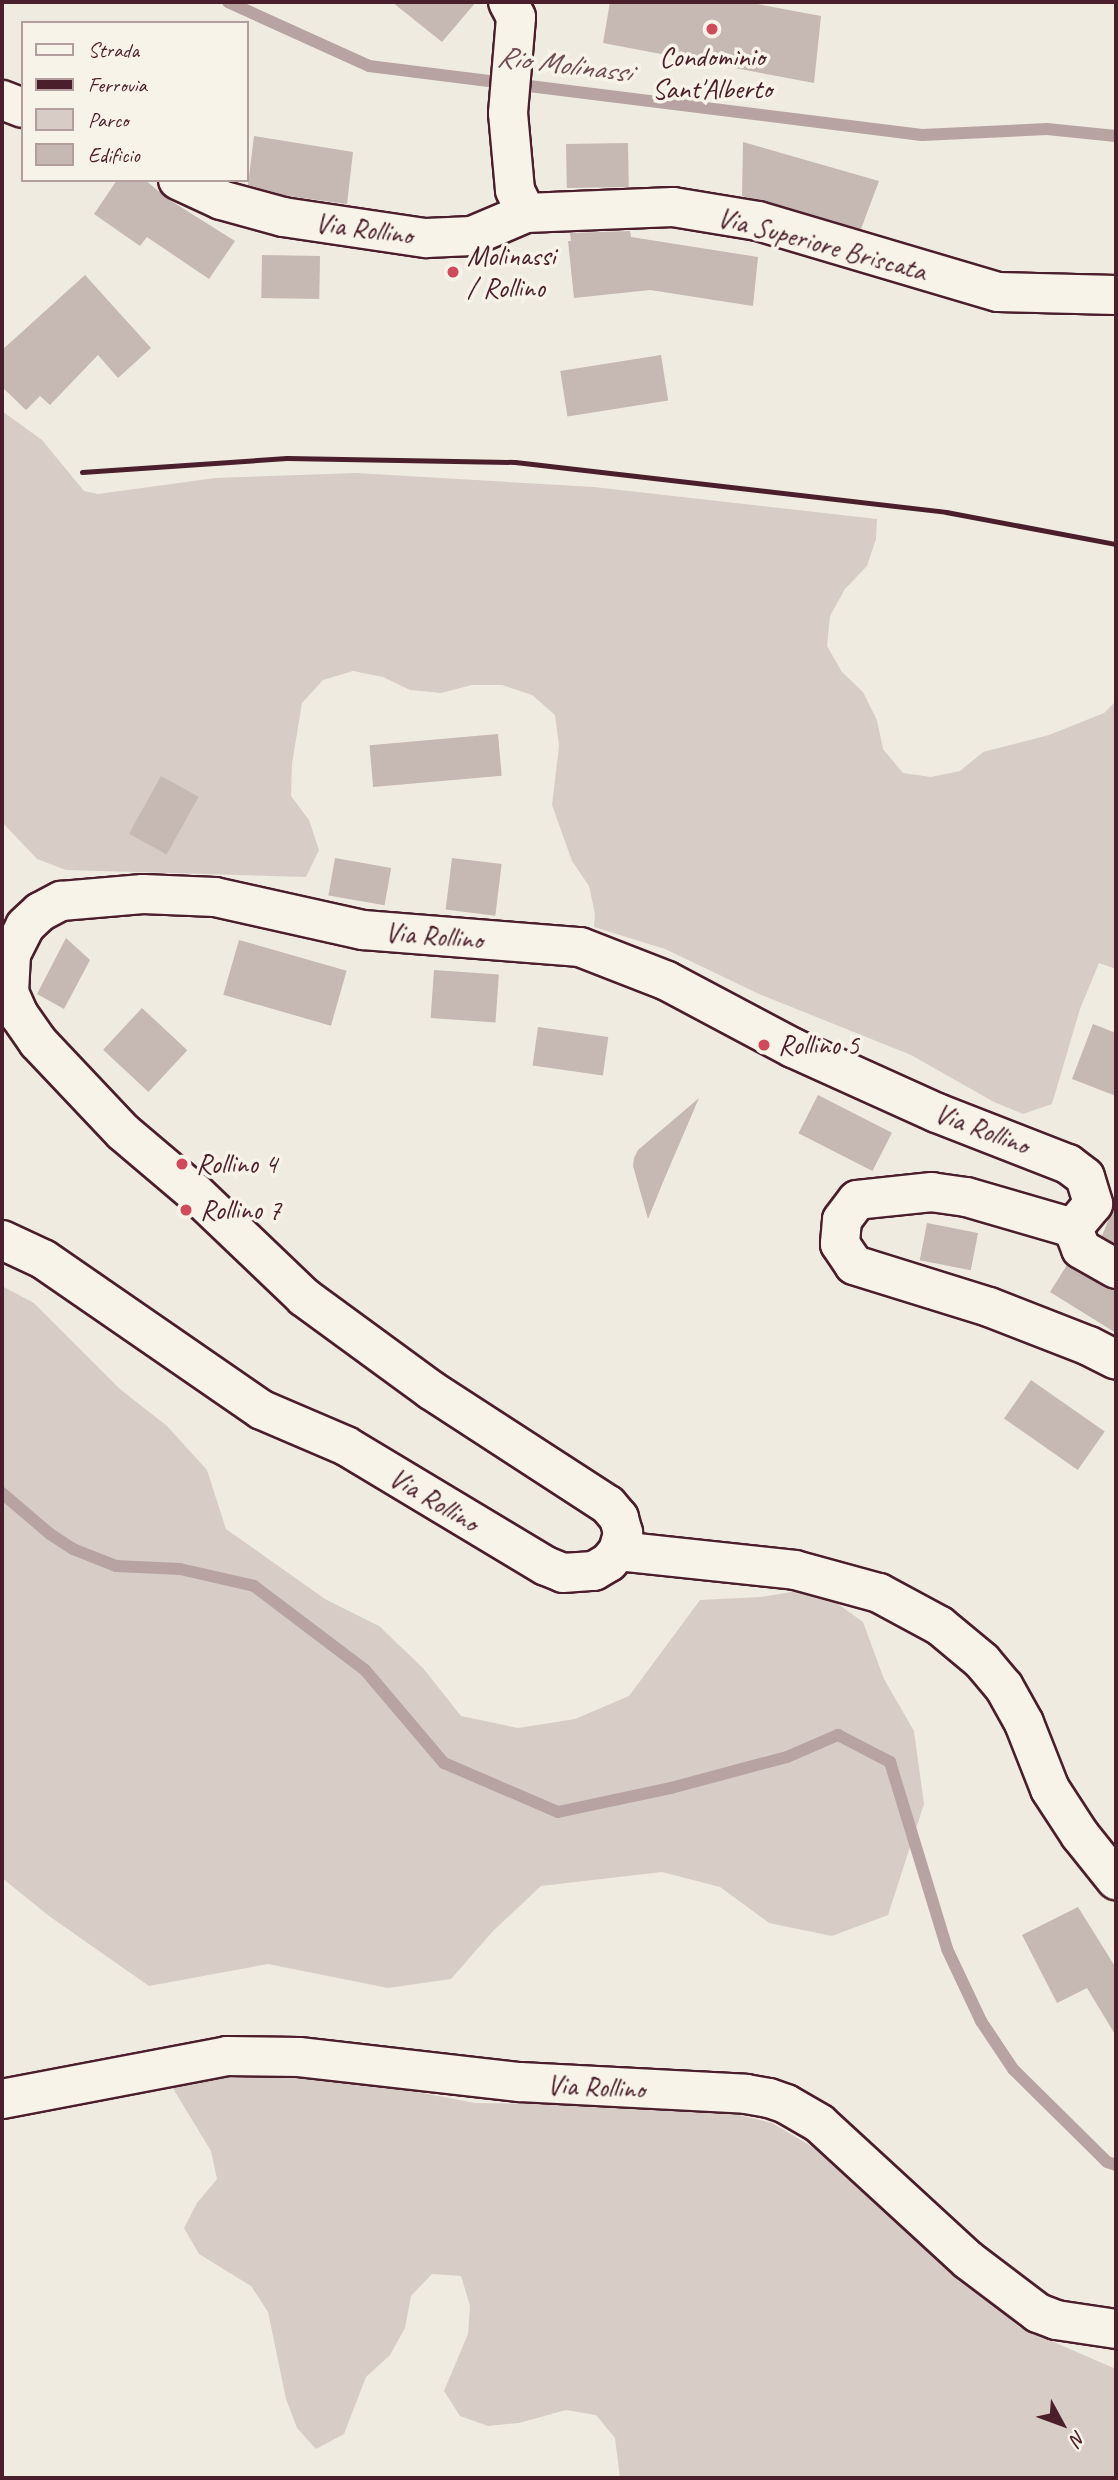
<!DOCTYPE html>
<style>
body{margin:0}
#map{position:relative;width:1118px;height:2480px;overflow:hidden;background:#f0ebe0;font-family:Caveat,sans-serif}
div>[style]{position:absolute}
.green>*{inset:0;background:#d8cdc6}
.stream>*{height:12px;margin:-6px;padding:0 6px;transform-origin:6px;border-radius:6px;background:#b7a4a2}
.building>*{inset:0;background:#c6b8b3;transform-origin:0 0}
.roads{filter:drop-shadow(2px 0 #4a1f2b) drop-shadow(-2px 0 #4a1f2b) drop-shadow(0 2px #4a1f2b) drop-shadow(0 -2px #4a1f2b)}
.minor>*{height:38px;margin:-19px;padding:0 19px;transform-origin:19px;border-radius:19px;background:#f7f3e8}
.rail>*{height:5px;margin:-2.5px;padding:0 2.5px;transform-origin:2.5px;border-radius:2.5px;background:#4a1f2b}
.dots>*{width:19px;height:19px;translate:-50% -50%;box-sizing:border-box;border:4px solid #f7f3e8;border-radius:50%}
span{translate:-50% -50%;white-space:nowrap;text-align:center;line-height:1.15;-webkit-text-stroke:7px #f7f3e8;paint-order:stroke}
.poi-label{font-size:28px;color:#4a1f2b}
.left{translate:0 -50%;text-align:left}
.street-label{font-size:28px;color:#4a1f2b}
.water-label{font-size:30px;color:#704e55;font-style:italic}
.frame{position:absolute;inset:0;border:4px solid #4a1f2b;pointer-events:none}
.legend{position:absolute;left:21px;top:21px;width:228px;height:161px;box-sizing:border-box;background:#f7f3e8;border:2px solid #b29e9c;margin:0;padding:9px 12px;list-style:none;font-size:21px;color:#4a1f2b}
.legend li{display:flex;align-items:center;gap:14px;height:35px}
.legend b{width:35px;border:2px solid #b29e9c}
.north{position:absolute;left:1027px;top:2389px;width:70px;height:70px;-webkit-text-stroke:5px #f7f3e8;paint-order:stroke;rotate:131deg;font-size:19px;font-weight:700;line-height:28px;text-align:center;color:#4a1f2b}
.north::after{content:'';display:block;margin:auto;width:24px;height:32px;background:#4a1f2b;clip-path:polygon(50% 0,100% 100%,50% 72%,0 100%)}
</style>
<div id="map">
<div class="green">
<div style="clip-path:polygon(2px 411px,42px 440px,84px 491px,98px 494px,215px 478px,356px 473px,594px 487px,877px 519px,876px 539px,867px 566px,845px 589px,830px 616px,827px 646px,842px 672px,863px 692px,877px 720px,883px 749px,903px 773px,931px 777px,960px 771px,983px 752px,1049px 735px,1104px 713px,1116px 701px,1116px 969px,1099px 963px,1080px 1009px,1052px 1104px,1023px 1114px,994px 1102px,911px 1055px,759px 994px,665px 949px,594px 927px,595px 914px,589px 886px,572px 861px,552px 805px,559px 746px,555px 715px,532px 695px,502px 685px,472px 685px,441px 693px,410px 690px,383px 677px,353px 671px,323px 680px,302px 703px,292px 764px,291px 796px,309px 820px,319px 850px,306px 877px,66px 870px,37px 859px,2px 822px)"></div>
<div style="clip-path:polygon(2px 1286px,34px 1303px,120px 1389px,167px 1426px,207px 1470px,226px 1529px,325px 1599px,379px 1626px,423px 1668px,461px 1716px,518px 1728px,575px 1719px,629px 1696px,700px 1600px,760px 1597px,816px 1588px,863px 1622px,884px 1679px,914px 1731px,924px 1804px,888px 1915px,832px 1936px,769px 1923px,720px 1887px,662px 1872px,541px 1886px,493px 1931px,451px 1979px,388px 1988px,268px 1964px,149px 1986px,49px 1916px,2px 1878px)"></div>
<div style="clip-path:polygon(253px 2068px,307px 2071px,475px 2103px,705px 2107px,772px 2123px,848px 2168px,939px 2256px,1019px 2327px,1116px 2369px,1116px 2478px,620px 2478px,615px 2438px,596px 2415px,566px 2410px,519px 2423px,488px 2426px,460px 2416px,444px 2391px,468px 2334px,470px 2306px,461px 2276px,432px 2274px,411px 2296px,405px 2328px,390px 2355px,366px 2377px,344px 2434px,316px 2449px,297px 2428px,286px 2399px,268px 2312px,251px 2286px,199px 2254px,184px 2228px,197px 2203px,217px 2179px,211px 2151px,169px 2082px)"></div>
</div>
<div class="stream">
<div style="left:228px;top:2px;width:155px;rotate:24.4deg"></div>
<div style="left:369px;top:66px;width:557px;rotate:7.11deg"></div>
<div style="left:922px;top:135px;width:125px;rotate:-2.7deg"></div>
<div style="left:1047px;top:129px;width:69px;rotate:5.8deg"></div>
<div style="left:2px;top:1493px;width:63px;rotate:40.5deg"></div>
<div style="left:50px;top:1534px;width:27px;rotate:33deg"></div>
<div style="left:73px;top:1549px;width:46px;rotate:21.6deg"></div>
<div style="left:116px;top:1566px;width:64px;rotate:2.7deg"></div>
<div style="left:180px;top:1569px;width:76px;rotate:12.9deg"></div>
<div style="left:254px;top:1586px;width:139px;rotate:37.1deg"></div>
<div style="left:365px;top:1670px;width:122px;rotate:49.7deg"></div>
<div style="left:444px;top:1763px;width:124px;rotate:23.3deg"></div>
<div style="left:558px;top:1812px;width:116px;rotate:-12deg"></div>
<div style="left:671px;top:1788px;width:120px;rotate:-15deg"></div>
<div style="left:787px;top:1757px;width:56px;rotate:-23.3deg"></div>
<div style="left:838px;top:1735px;width:59px;rotate:27.4deg"></div>
<div style="left:890px;top:1762px;width:195px;rotate:73deg"></div>
<div style="left:947px;top:1949px;width:80px;rotate:64.7deg"></div>
<div style="left:981px;top:2021px;width:58px;rotate:56.3deg"></div>
<div style="left:1013px;top:2069px;width:132px;rotate:44.7deg"></div>
<div style="left:1107px;top:2162px;width:9px;rotate:18deg"></div>
</div>
<div class="building">
<div style="clip-path:polygon(392px 2px,476px 2px,442px 42px)"></div>
<div style="clip-path:polygon(610px 2px,746px 2px,821px 16px,814px 83px,603px 43px)"></div>
<div style="clip-path:polygon(254px 136px,353px 152px,347px 204px,287px 196px,248px 185px)"></div>
<div style="clip-path:polygon(743px 142px,879px 181px,861px 229px,742px 196px)"></div>
<div style="left:628px;top:143px;width:44px;height:62px;rotate:89deg"></div>
<div style="clip-path:polygon(117px 180px,145px 180px,168px 199px,235px 241px,209px 279px,147px 237px,140px 246px,94px 214px)"></div>
<div style="clip-path:polygon(630px 231px,631px 237px,758px 257px,753px 306px,650px 290px,574px 298px,568px 241px,571px 241px,570px 233px)"></div>
<div style="left:320px;top:256px;width:43px;height:58px;rotate:91deg"></div>
<div style="clip-path:polygon(85px 275px,151px 348px,118px 378px,98px 355px,50px 405px,40px 396px,26px 410px,2px 387px,2px 350px)"></div>
<div style="left:661px;top:355px;width:46px;height:102px;rotate:81deg"></div>
<div style="left:498px;top:734px;width:42px;height:129px;rotate:85deg"></div>
<div style="left:161px;top:776px;width:43px;height:66px;rotate:29deg"></div>
<div style="left:335px;top:858px;width:57px;height:38px;rotate:10deg"></div>
<div style="left:452px;top:858px;width:50px;height:52px;rotate:7deg"></div>
<div style="clip-path:polygon(66px 938px,90px 960px,64px 1009px,37px 994px)"></div>
<div style="left:239px;top:940px;width:112px;height:57px;rotate:16deg"></div>
<div style="left:434px;top:970px;width:65px;height:48px;rotate:4deg"></div>
<div style="left:142px;top:1008px;width:62px;height:57px;rotate:43deg"></div>
<div style="clip-path:polygon(1093px 1024px,1116px 1033px,1116px 1096px,1072px 1079px)"></div>
<div style="left:538px;top:1027px;width:71px;height:39px;rotate:8deg"></div>
<div style="left:818px;top:1095px;width:83px;height:43px;rotate:27deg"></div>
<div style="clip-path:polygon(699px 1098px,663px 1182px,648px 1219px,633px 1166px,634px 1158px,638px 1150px)"></div>
<div style="clip-path:polygon(1114px 1206px,1116px 1207px,1116px 1244px,1102px 1236px)"></div>
<div style="left:927px;top:1223px;width:52px;height:38px;rotate:11deg"></div>
<div style="clip-path:polygon(1067px 1265px,1105px 1288px,1116px 1291px,1116px 1333px,1050px 1292px)"></div>
<div style="left:1031px;top:1380px;width:90px;height:47px;rotate:35deg"></div>
<div style="clip-path:polygon(1078px 1907px,1116px 1968px,1116px 2036px,1087px 1988px,1057px 2003px,1022px 1935px)"></div>
</div>
<div class="roads">
<div class="minor">
<div style="left:2px;top:100px;width:22px;rotate:21deg"></div>
<div style="left:178px;top:180px;width:47px;rotate:24.9deg"></div>
<div style="left:221px;top:200px;width:64px;rotate:15.3deg"></div>
<div style="left:283px;top:217px;width:145px;rotate:8.4deg"></div>
<div style="left:426px;top:238px;width:46px;rotate:-2.5deg"></div>
<div style="left:472px;top:236px;width:59px;rotate:-23.1deg"></div>
<div style="left:526px;top:213px;width:25px;rotate:-116deg"></div>
<div style="left:515px;top:190px;width:77px;rotate:-95.2deg"></div>
<div style="left:508px;top:113px;width:96px;rotate:-85.2deg"></div>
<div style="left:516px;top:17px;width:17px;rotate:-118deg"></div>
<div style="left:526px;top:213px;width:147px;rotate:-2.3deg"></div>
<div style="left:673px;top:207px;width:86px;rotate:9.4deg"></div>
<div style="left:758px;top:221px;width:250px;rotate:16.5deg"></div>
<div style="left:998px;top:292px;width:118px;rotate:1.5deg"></div>
<div style="left:1073px;top:1228px;width:22px;rotate:69deg"></div>
<div style="left:1081px;top:1249px;width:40px;rotate:29.7deg"></div>
<div style="left:2px;top:1240px;width:45px;rotate:24.9deg"></div>
<div style="left:43px;top:1259px;width:266px;rotate:34.6deg"></div>
<div style="left:262px;top:1410px;width:91px;rotate:23.2deg"></div>
<div style="left:346px;top:1446px;width:233px;rotate:31deg"></div>
<div style="left:546px;top:1566px;width:18px;rotate:22deg"></div>
<div style="left:563px;top:1573px;width:31px;rotate:-4deg"></div>
<div style="left:594px;top:1571px;width:17px;rotate:-31deg"></div>
<div style="left:609px;top:1562px;width:14px;rotate:-51deg"></div>
<div style="left:618px;top:1551px;width:19px;rotate:-74deg"></div>
<div style="left:623px;top:1533px;width:16px;rotate:-105deg"></div>
<div style="left:619px;top:1518px;width:17px;rotate:-130deg"></div>
<div style="left:608px;top:1505px;width:211px;rotate:-147deg"></div>
<div style="left:431px;top:1390px;width:157px;rotate:-143.8deg"></div>
<div style="left:304px;top:1297px;width:151px;rotate:-136.3deg"></div>
<div style="left:195px;top:1193px;width:94px;rotate:-139.7deg"></div>
<div style="left:123px;top:1132px;width:124px;rotate:-133.4deg"></div>
<div style="left:38px;top:1042px;width:33px;rotate:-125deg"></div>
<div style="left:19px;top:1015px;width:24px;rotate:-114deg"></div>
<div style="left:9px;top:993px;width:39px;rotate:-87deg"></div>
<div style="left:11px;top:954px;width:31px;rotate:-63deg"></div>
<div style="left:25px;top:926px;width:21px;rotate:-43deg"></div>
<div style="left:40px;top:912px;width:24px;rotate:-28deg"></div>
<div style="left:61px;top:901px;width:82px;rotate:-4.9deg"></div>
<div style="left:143px;top:894px;width:72px;rotate:2.4deg"></div>
<div style="left:215px;top:897px;width:152px;rotate:12.6deg"></div>
<div style="left:363px;top:930px;width:218px;rotate:4.5deg"></div>
<div style="left:580px;top:947px;width:93px;rotate:21.3deg"></div>
<div style="left:667px;top:981px;width:143px;rotate:28deg"></div>
<div style="left:793px;top:1048px;width:158px;rotate:24.3deg"></div>
<div style="left:937px;top:1113px;width:141px;rotate:21.3deg"></div>
<div style="left:1068px;top:1164px;width:21px;rotate:37deg"></div>
<div style="left:1085px;top:1177px;width:28px;rotate:73deg"></div>
<div style="left:1093px;top:1204px;width:31px;rotate:130deg"></div>
<div style="left:1073px;top:1228px;width:111px;rotate:-163.8deg"></div>
<div style="left:966px;top:1197px;width:34px;rotate:-172deg"></div>
<div style="left:932px;top:1192px;width:75px;rotate:173.9deg"></div>
<div style="left:857px;top:1200px;width:25px;rotate:127deg"></div>
<div style="left:842px;top:1220px;width:24px;rotate:95deg"></div>
<div style="left:840px;top:1244px;width:25px;rotate:56deg"></div>
<div style="left:854px;top:1265px;width:141px;rotate:17.3deg"></div>
<div style="left:989px;top:1307px;width:107px;rotate:21.3deg"></div>
<div style="left:1089px;top:1346px;width:30px;rotate:27deg"></div>
<div style="left:618px;top:1551px;width:178px;rotate:6.1deg"></div>
<div style="left:795px;top:1570px;width:87px;rotate:15.3deg"></div>
<div style="left:879px;top:1593px;width:69px;rotate:28.4deg"></div>
<div style="left:940px;top:1626px;width:55px;rotate:39.8deg"></div>
<div style="left:982px;top:1661px;width:34px;rotate:50deg"></div>
<div style="left:1004px;top:1687px;width:41px;rotate:60.9deg"></div>
<div style="left:1024px;top:1723px;width:71px;rotate:68.5deg"></div>
<div style="left:1050px;top:1789px;width:55px;rotate:56.9deg"></div>
<div style="left:1080px;top:1835px;width:58px;rotate:51.3deg"></div>
<div style="left:2px;top:2099px;width:229px;rotate:-10.8deg"></div>
<div style="left:227px;top:2056px;width:72px;rotate:0.8deg"></div>
<div style="left:299px;top:2057px;width:222px;rotate:6.5deg"></div>
<div style="left:520px;top:2082px;width:226px;rotate:3deg"></div>
<div style="left:746px;top:2094px;width:23px;rotate:10deg"></div>
<div style="left:769px;top:2098px;width:18px;rotate:19deg"></div>
<div style="left:786px;top:2104px;width:39px;rotate:30deg"></div>
<div style="left:820px;top:2124px;width:201px;rotate:42.6deg"></div>
<div style="left:968px;top:2260px;width:88px;rotate:37.1deg"></div>
<div style="left:1038px;top:2313px;width:19px;rotate:21deg"></div>
<div style="left:1056px;top:2320px;width:61px;rotate:8.5deg"></div>
</div>
</div>
<div class="rail">
<div style="left:82px;top:472px;width:205px;rotate:-3.9deg"></div>
<div style="left:287px;top:458px;width:228px;rotate:1deg"></div>
<div style="left:515px;top:462px;width:434px;rotate:6.6deg"></div>
<div style="left:946px;top:512px;width:173px;rotate:10.7deg"></div>
</div>
<div class="dots">
<div style="left:712px;top:29px;background:#d1495b"></div>
<div style="left:453px;top:272px;background:#d1495b"></div>
<div style="left:764px;top:1045px;background:#d1495b"></div>
<div style="left:182px;top:1164px;background:#d1495b"></div>
<div style="left:186px;top:1210px;background:#d1495b"></div>
</div>
<div class="poi-label">
<span style="left:712px;top:73px">Condominio<br>Sant'Alberto</span>
<span class="left" style="left:467px;top:272px">Molinassi<br>/ Rollino</span>
<span class="left" style="left:778px;top:1045px">Rollino 5</span>
<span class="left" style="left:196px;top:1164px">Rollino 4</span>
<span class="left" style="left:200px;top:1210px">Rollino 7</span>
</div>
<div class="street-label">
<span style="left:364px;top:229px;rotate:8deg">Via Rollino</span>
<span style="left:822px;top:244px;rotate:15deg">Via Superiore Briscata</span>
<span style="left:434px;top:936px;rotate:5deg">Via Rollino</span>
<span style="left:982px;top:1129px;rotate:21deg">Via Rollino</span>
<span style="left:434px;top:1500px;rotate:31deg">Via Rollino</span>
<span style="left:596px;top:2087px;rotate:3deg">Via Rollino</span>
</div>
<div class="water-label">
<span style="left:564px;top:64px;rotate:7deg">Rio Molinassi</span>
</div>
<div class="frame"></div>
<ul class="legend">
<li><b style="height:9px;background:#f7f3e8"></b>Strada</li>
<li><b style="height:9px;background:#4a1f2b"></b>Ferrovia</li>
<li><b style="height:19px;background:#d8cdc6"></b>Parco</li>
<li><b style="height:19px;background:#c6b8b3"></b>Edificio</li>
</ul>
<div class="north">N</div>
</div>
